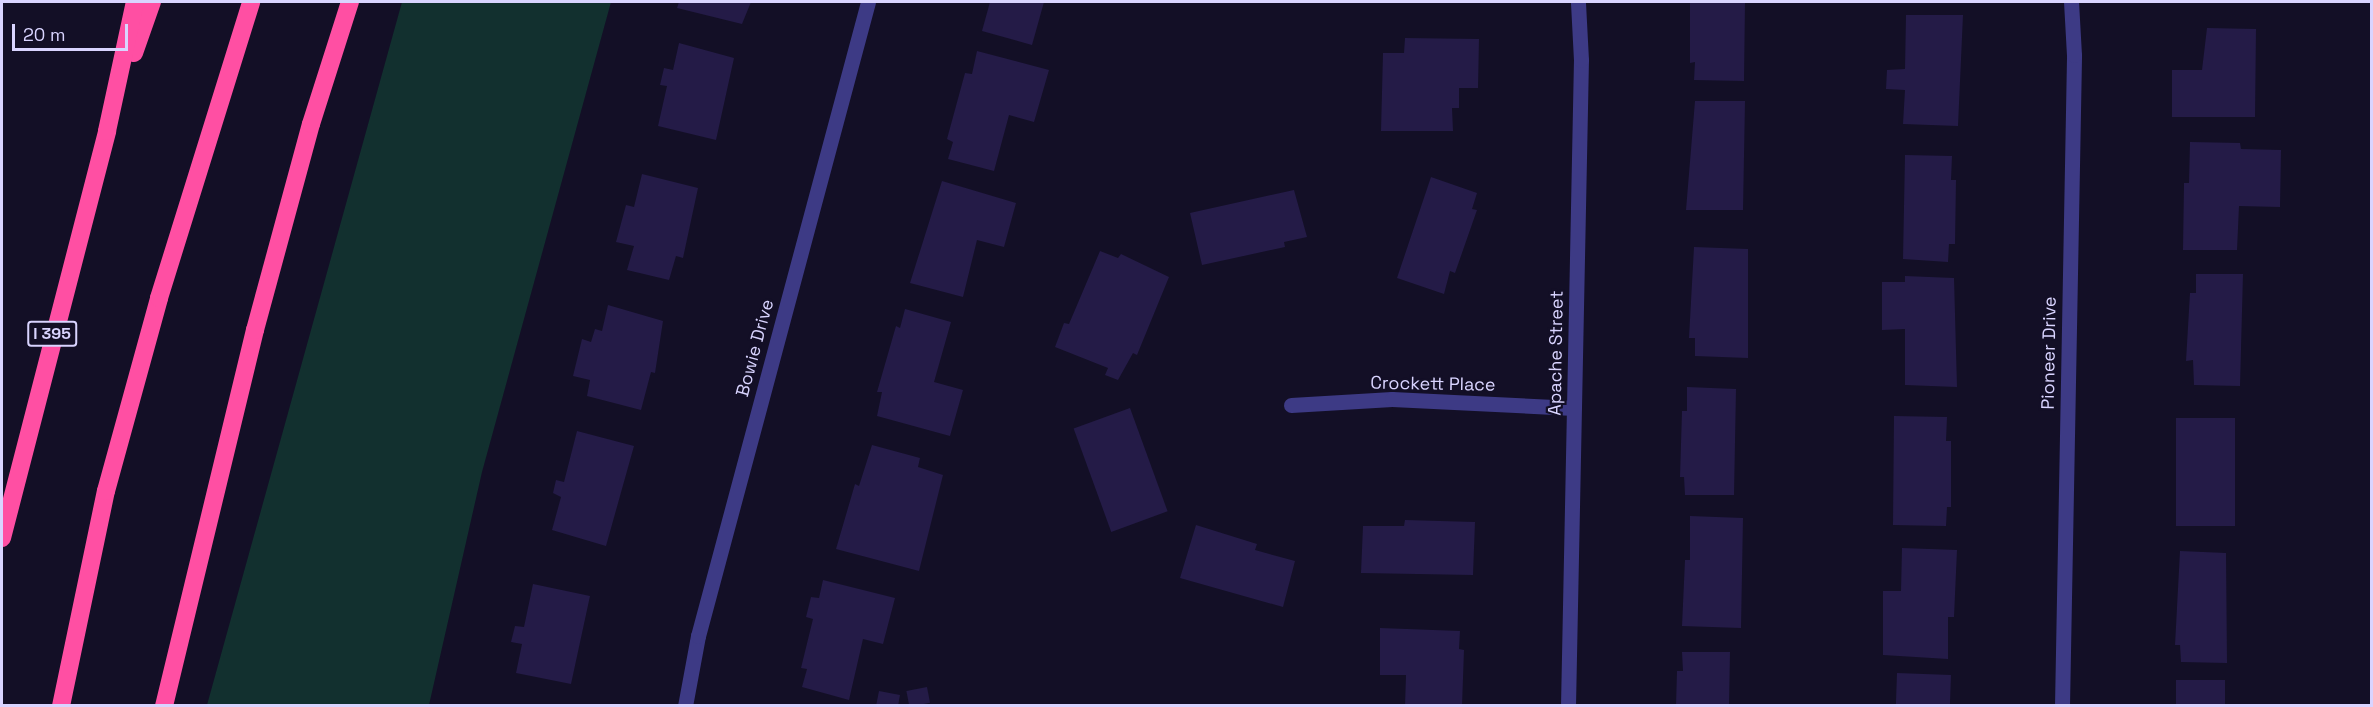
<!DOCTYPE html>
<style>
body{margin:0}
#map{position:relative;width:2373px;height:707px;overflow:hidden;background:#130f26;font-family:"Space Grotesk",sans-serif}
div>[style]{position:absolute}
.green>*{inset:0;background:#12302f}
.building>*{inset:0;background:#241b47;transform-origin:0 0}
.minor>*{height:15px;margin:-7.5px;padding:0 7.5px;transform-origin:7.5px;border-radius:7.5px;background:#3d3a85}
.motorway>*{height:18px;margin:-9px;padding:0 9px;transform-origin:9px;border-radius:9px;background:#ff4fa3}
span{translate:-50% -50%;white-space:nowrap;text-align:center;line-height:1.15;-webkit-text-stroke:4.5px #130f26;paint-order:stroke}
.shield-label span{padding:2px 4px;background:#130f26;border:2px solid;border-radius:4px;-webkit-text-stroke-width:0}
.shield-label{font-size:16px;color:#d9d4ff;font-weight:700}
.street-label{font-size:18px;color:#d9d4ff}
.frame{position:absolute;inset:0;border:3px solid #d9d4ff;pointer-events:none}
.scale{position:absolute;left:12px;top:24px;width:116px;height:27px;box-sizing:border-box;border:3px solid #d9d4ff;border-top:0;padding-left:8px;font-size:18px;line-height:21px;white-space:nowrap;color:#d9d4ff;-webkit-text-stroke:4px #130f26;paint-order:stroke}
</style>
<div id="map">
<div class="green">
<div style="clip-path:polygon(402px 2px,611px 2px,482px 472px,429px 705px,207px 705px)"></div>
</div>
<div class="building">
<div style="clip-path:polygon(679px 2px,751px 2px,742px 24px,677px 8px)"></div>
<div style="clip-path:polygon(990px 2px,1044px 2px,1032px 45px,982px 31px)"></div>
<div style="clip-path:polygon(1690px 2px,1745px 2px,1744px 81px,1694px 80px,1695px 62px,1690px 63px)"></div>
<div style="clip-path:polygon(1906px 15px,1963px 15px,1958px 126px,1903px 124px,1905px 90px,1886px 89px,1887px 70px,1905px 69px)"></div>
<div style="clip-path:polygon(2207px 28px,2256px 29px,2255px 117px,2172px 117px,2172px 70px,2202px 70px)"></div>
<div style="clip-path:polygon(1405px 38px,1479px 39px,1478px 88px,1459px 88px,1459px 108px,1452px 108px,1453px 131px,1381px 131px,1383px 53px,1404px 53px)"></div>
<div style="clip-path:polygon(679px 43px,734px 58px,716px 140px,658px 126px,667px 86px,660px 85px,664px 68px,673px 70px)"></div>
<div style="clip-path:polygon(977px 51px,1049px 70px,1034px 122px,1009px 115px,994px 171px,948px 159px,953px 142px,947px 139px,965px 73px,972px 74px)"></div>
<div style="clip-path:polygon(1695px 101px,1745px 101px,1743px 210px,1686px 210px)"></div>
<div style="clip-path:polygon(2190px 142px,2240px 143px,2241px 149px,2281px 150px,2280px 207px,2239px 206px,2237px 250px,2183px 250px,2184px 183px,2189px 183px)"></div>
<div style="clip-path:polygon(1905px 155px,1952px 156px,1951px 180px,1956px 180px,1955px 244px,1949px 244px,1948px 262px,1903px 259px)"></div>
<div style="clip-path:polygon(642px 174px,698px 188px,683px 258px,676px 256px,669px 280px,627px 270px,634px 246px,616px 242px,626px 205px,634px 207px)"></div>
<div style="clip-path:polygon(1431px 177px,1477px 193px,1472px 209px,1477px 210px,1455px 273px,1450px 271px,1444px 294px,1397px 278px)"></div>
<div style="clip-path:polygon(942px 181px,1016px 203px,1004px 247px,977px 240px,963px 297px,910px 283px)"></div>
<div style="clip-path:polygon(1294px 190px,1307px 237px,1284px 242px,1285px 247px,1202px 265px,1190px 213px)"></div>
<div style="clip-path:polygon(1694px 247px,1748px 249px,1748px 358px,1695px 356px,1695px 338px,1689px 338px)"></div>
<div style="clip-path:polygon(1100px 251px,1118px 258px,1121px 254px,1169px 277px,1137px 355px,1133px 353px,1118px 380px,1105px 375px,1108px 368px,1055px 347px,1064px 323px,1069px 324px)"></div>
<div style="clip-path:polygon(2196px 274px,2243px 274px,2240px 386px,2194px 385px,2193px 360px,2186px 361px,2190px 293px,2196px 293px)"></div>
<div style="clip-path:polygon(1905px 276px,1954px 278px,1957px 387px,1905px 385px,1905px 329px,1882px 330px,1882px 282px,1905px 282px)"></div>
<div style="clip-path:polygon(608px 305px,663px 321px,655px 373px,651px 372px,641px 410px,587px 396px,590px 380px,573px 376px,582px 339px,591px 342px,595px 329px,602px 331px)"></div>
<div style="clip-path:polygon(905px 309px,951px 322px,934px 382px,963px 390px,950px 436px,877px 416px,882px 392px,877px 392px,896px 326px,900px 328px)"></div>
<div style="clip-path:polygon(1687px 387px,1736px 389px,1734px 495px,1685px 495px,1684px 477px,1680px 477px,1682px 411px,1687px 411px)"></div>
<div style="left:1130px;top:408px;width:110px;height:60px;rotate:70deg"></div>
<div style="clip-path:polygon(1894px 416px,1947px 417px,1946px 441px,1951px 441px,1951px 507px,1947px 507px,1946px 526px,1893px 525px)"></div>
<div style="left:2176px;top:418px;width:59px;height:108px"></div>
<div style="clip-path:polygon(577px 431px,634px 446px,606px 546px,552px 530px,561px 497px,553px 493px,556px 480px,564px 482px)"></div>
<div style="clip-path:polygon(872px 445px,920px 458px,918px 467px,943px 475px,919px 571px,836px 549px,855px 484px,859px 486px)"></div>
<div style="clip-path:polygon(1690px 516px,1743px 518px,1741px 628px,1682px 626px,1685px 560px,1690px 560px)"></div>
<div style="clip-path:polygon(1405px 520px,1475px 522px,1473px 575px,1361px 573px,1363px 526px,1404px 526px)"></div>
<div style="clip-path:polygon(1196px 525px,1257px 544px,1255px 550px,1295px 561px,1283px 607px,1180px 578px)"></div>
<div style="clip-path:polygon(1902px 548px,1957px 550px,1954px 617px,1948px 617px,1948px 659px,1883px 655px,1883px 591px,1901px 591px)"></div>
<div style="clip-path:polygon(2180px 551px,2226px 553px,2227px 663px,2181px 662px,2180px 645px,2175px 645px)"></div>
<div style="clip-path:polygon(823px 580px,895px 598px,883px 644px,863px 639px,849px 700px,802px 687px,807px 669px,801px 668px,813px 619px,806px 617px,811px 597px,819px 598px)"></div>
<div style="clip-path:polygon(533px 584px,590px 596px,571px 684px,516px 673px,522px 644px,511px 642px,515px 626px,524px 627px)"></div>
<div style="clip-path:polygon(1380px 628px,1460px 631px,1459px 649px,1464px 650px,1462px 706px,1405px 706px,1406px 675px,1380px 675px)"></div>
<div style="clip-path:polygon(1682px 652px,1730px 652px,1729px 706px,1676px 706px,1677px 671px,1683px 671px)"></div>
<div style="left:1897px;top:673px;width:54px;height:33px;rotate:2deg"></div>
<div style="left:2176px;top:680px;width:49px;height:26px"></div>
<div style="left:927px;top:687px;width:16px;height:21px;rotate:79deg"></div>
<div style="clip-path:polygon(879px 691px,900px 695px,898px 706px,876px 706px)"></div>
</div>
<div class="minor">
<div style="left:1291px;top:405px;width:101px;rotate:-3.4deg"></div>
<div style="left:1392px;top:399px;width:182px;rotate:2.8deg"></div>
<div style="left:685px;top:706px;width:71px;rotate:-79.5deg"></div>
<div style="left:698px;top:636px;width:656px;rotate:-74.99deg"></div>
<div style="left:1568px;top:706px;width:646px;rotate:-88.85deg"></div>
<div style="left:1581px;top:60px;width:58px;rotate:-93deg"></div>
<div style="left:2062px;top:706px;width:651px;rotate:-88.94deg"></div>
<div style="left:2074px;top:55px;width:53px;rotate:-93.2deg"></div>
</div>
<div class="motorway">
<div style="left:134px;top:53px;width:54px;rotate:-70.6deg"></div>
<div style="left:2px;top:538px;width:420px;rotate:-75.5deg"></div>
<div style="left:107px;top:131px;width:132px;rotate:-77.8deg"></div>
<div style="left:61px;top:706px;width:220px;rotate:-78.2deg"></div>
<div style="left:106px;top:491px;width:200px;rotate:-74.6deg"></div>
<div style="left:159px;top:298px;width:310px;rotate:-72.7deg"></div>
<div style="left:164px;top:706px;width:387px;rotate:-76.4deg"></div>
<div style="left:255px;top:330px;width:213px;rotate:-74.8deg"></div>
<div style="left:311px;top:124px;width:128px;rotate:-72.3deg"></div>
</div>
<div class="shield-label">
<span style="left:52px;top:334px">I 395</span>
</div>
<div class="street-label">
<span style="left:755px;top:348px;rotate:-75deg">Bowie Drive</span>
<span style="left:1556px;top:353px;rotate:-89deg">Apache Street</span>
<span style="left:2049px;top:353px;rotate:-89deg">Pioneer Drive</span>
<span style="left:1433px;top:384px;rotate:1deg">Crockett Place</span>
</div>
<div class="frame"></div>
<div class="scale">20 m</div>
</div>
